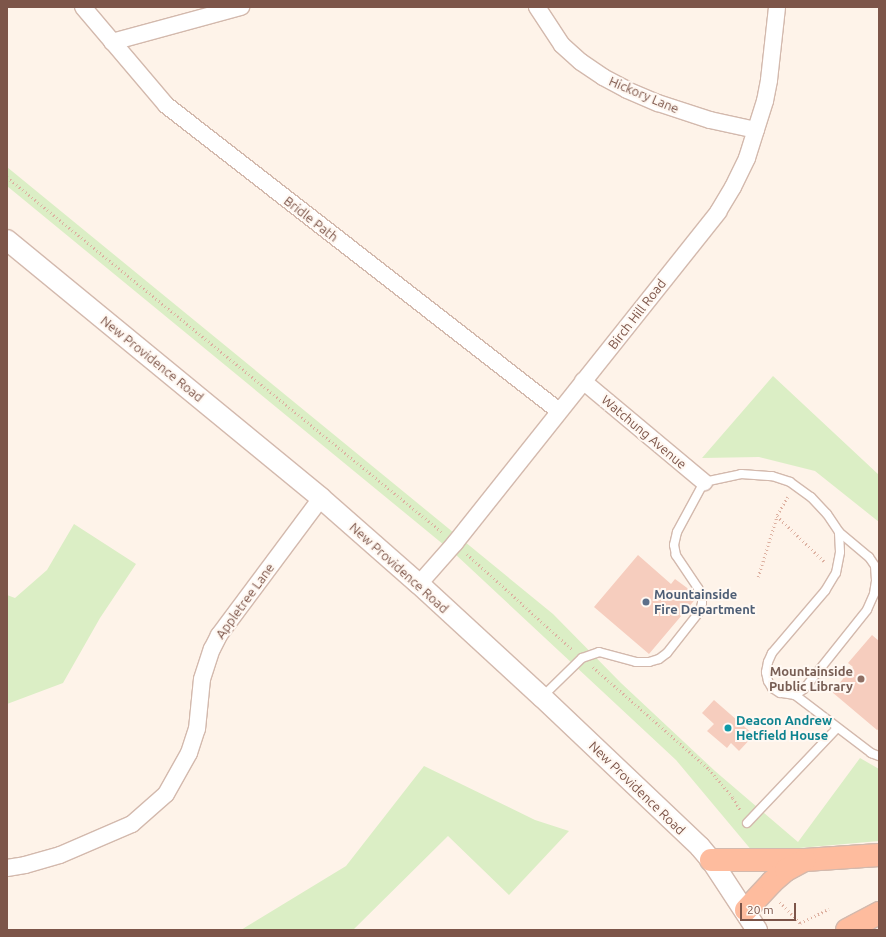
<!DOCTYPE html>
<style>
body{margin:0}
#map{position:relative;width:886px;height:937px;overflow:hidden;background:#fef3e9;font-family:Ubuntu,sans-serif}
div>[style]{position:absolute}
.green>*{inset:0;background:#dbeec5}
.building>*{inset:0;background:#f6cdbe}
.path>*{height:2.5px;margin-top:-1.25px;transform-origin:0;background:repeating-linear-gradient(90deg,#ddb0a0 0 1px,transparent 0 4px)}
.roads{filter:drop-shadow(1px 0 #d3b9ad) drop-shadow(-1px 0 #d3b9ad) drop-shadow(0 1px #d3b9ad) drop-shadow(0 -1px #d3b9ad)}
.service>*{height:8px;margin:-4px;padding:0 4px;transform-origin:4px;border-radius:4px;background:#fff}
.minor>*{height:16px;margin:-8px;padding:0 8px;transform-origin:8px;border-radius:8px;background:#fff}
.tertiary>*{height:20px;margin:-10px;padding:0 10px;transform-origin:10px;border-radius:10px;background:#fff}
.trunk>*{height:22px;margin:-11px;padding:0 11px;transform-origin:11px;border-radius:11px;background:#febc9e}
.dots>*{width:11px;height:11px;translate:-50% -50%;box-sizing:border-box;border:2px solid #fff8f2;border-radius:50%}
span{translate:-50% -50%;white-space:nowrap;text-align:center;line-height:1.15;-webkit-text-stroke:4px #fff8f2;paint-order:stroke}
.street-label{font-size:13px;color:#7d5549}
.service-label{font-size:13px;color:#4e5e75;font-weight:700}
.left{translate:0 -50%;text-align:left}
.education-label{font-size:13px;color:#785e54;font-weight:700}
.right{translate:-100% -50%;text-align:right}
.culture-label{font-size:13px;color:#0d838f;font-weight:700}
.frame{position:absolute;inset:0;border:8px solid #7d5549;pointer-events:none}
.scale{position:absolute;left:740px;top:903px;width:56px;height:18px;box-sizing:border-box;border:2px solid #7d5549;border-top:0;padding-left:5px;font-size:12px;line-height:14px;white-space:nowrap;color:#7d5549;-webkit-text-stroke:3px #fff8f2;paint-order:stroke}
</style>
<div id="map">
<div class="green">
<div style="clip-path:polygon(7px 167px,553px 614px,621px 683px,715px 771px,798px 842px,860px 758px,879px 769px,879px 841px,753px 852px,676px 760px,455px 554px,7px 186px)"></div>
<div style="clip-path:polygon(773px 376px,879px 475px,879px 522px,815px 471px,759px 457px,702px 458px)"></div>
<div style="clip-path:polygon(74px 524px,136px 564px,100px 618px,63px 683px,7px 704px,7px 595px,15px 598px,47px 570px)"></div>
<div style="clip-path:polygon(424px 766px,535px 820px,569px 831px,509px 895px,448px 836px,353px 930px,241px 930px,346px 866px)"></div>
</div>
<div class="building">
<div style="clip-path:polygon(638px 555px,671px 584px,675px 579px,698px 596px,649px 654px,594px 607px)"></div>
<div style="clip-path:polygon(872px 635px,879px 641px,879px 729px,877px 730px,832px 692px,853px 667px,848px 663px)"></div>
<div style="clip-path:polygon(714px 700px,754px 735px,739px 751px,731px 743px,727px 748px,707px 731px,714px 724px,702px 713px)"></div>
</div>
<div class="path">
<div style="left:7px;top:177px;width:561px;rotate:39.22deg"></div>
<div style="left:788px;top:497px;width:22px;rotate:120deg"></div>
<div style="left:777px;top:516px;width:66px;rotate:43.8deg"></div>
<div style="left:467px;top:554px;width:143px;rotate:42.2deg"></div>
<div style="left:758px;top:577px;width:64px;rotate:-72.7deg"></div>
<div style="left:593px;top:667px;width:154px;rotate:41.3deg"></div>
<div style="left:709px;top:769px;width:38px;rotate:50deg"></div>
<div style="left:733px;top:798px;width:15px;rotate:58deg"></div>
<div style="left:780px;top:902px;width:29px;rotate:46deg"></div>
<div style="left:800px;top:923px;width:3px;rotate:90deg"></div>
<div style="left:800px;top:923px;width:32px;rotate:-26deg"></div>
</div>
<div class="roads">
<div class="service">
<div style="left:795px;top:695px;width:96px;rotate:37.3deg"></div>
<div style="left:871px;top:753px;width:9px;rotate:21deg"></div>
<div style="left:542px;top:697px;width:56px;rotate:-44.3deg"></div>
<div style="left:582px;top:658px;width:18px;rotate:-19deg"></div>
<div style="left:599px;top:652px;width:38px;rotate:15deg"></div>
<div style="left:636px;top:662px;width:13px"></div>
<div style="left:649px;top:662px;width:10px;rotate:-17deg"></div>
<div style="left:659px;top:659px;width:10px;rotate:-37deg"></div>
<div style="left:667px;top:653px;width:53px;rotate:-51.8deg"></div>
<div style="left:700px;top:611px;width:8px;rotate:-76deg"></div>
<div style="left:702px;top:603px;width:8px;rotate:-90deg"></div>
<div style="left:702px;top:595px;width:8px;rotate:-120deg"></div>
<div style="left:698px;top:588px;width:40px;rotate:-124deg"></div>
<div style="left:676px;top:555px;width:10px;rotate:-101deg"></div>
<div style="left:674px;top:545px;width:13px;rotate:-77deg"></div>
<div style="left:677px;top:532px;width:57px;rotate:-61.6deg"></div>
<div style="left:704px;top:482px;width:38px;rotate:-12deg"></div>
<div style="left:741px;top:474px;width:31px;rotate:4deg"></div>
<div style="left:772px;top:476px;width:19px;rotate:18deg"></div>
<div style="left:790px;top:482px;width:26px;rotate:36deg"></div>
<div style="left:811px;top:497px;width:23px;rotate:47deg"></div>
<div style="left:827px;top:514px;width:22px;rotate:56deg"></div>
<div style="left:839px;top:532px;width:39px;rotate:40deg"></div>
<div style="left:869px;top:557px;width:11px;rotate:56deg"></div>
<div style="left:875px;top:566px;width:15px;rotate:86deg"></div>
<div style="left:876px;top:581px;width:13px;rotate:99deg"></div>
<div style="left:874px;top:594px;width:17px;rotate:114deg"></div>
<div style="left:867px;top:610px;width:101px;rotate:128.6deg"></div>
<div style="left:804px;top:689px;width:11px;rotate:146deg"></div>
<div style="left:795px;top:695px;width:15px;rotate:-172deg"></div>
<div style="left:780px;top:693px;width:9px;rotate:-148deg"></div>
<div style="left:772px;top:688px;width:8px;rotate:-120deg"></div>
<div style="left:768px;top:681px;width:9px;rotate:-103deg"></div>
<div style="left:766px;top:672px;width:10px;rotate:-79deg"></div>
<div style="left:768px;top:662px;width:10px;rotate:-66deg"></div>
<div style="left:772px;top:653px;width:82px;rotate:-49.5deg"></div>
<div style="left:825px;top:591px;width:21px;rotate:-59deg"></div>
<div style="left:836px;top:573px;width:21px;rotate:-79deg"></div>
<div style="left:840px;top:552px;width:20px;rotate:-93deg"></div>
<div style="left:747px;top:823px;width:131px;rotate:-46.5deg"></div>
</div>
<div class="minor">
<div style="left:83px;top:7px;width:128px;rotate:49.7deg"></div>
<div style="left:166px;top:105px;width:498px;rotate:37.9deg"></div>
<div style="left:537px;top:7px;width:45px;rotate:56.7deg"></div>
<div style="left:562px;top:45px;width:25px;rotate:42deg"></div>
<div style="left:581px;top:62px;width:27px;rotate:34deg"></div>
<div style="left:603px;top:77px;width:27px;rotate:28deg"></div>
<div style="left:627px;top:90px;width:34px;rotate:23deg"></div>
<div style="left:658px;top:103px;width:55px;rotate:18.1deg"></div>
<div style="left:710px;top:120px;width:47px;rotate:12.3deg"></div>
<div style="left:112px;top:42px;width:134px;rotate:-15.2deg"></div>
<div style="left:583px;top:381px;width:158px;rotate:39.9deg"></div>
<div style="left:419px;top:584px;width:55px;rotate:-48.7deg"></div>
<div style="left:455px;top:543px;width:423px;rotate:-51.5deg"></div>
<div style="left:718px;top:212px;width:29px;rotate:-59deg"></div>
<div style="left:733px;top:187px;width:32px;rotate:-64deg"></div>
<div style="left:747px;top:158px;width:60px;rotate:-72.5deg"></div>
<div style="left:765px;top:101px;width:21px;rotate:-79deg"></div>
<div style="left:769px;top:80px;width:73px;rotate:-83.7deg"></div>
<div style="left:7px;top:868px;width:18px;rotate:-9deg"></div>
<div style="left:25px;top:865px;width:36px;rotate:-16deg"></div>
<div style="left:60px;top:855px;width:78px;rotate:-23.3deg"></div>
<div style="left:132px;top:824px;width:45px;rotate:-41.4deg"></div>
<div style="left:166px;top:794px;width:47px;rotate:-60.7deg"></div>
<div style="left:189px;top:753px;width:25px;rotate:-72deg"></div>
<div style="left:197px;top:729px;width:50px;rotate:-84.3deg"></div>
<div style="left:202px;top:679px;width:32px;rotate:-72deg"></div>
<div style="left:212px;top:649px;width:16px;rotate:-63deg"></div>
<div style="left:219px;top:635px;width:171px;rotate:-53.3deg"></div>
</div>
<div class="tertiary">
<div style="left:7px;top:240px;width:406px;rotate:39.4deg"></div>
<div style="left:321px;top:498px;width:130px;rotate:41.3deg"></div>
<div style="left:419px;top:584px;width:167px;rotate:42.6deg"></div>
<div style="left:542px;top:697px;width:218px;rotate:43.5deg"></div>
<div style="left:700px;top:847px;width:17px;rotate:50deg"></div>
<div style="left:711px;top:860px;width:84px;rotate:56.7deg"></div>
</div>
<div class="trunk">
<div style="left:711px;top:860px;width:94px"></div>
<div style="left:805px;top:860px;width:74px;rotate:-3.9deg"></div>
<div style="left:746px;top:910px;width:38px;rotate:-47deg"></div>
<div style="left:772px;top:882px;width:18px;rotate:-41deg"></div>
<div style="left:786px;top:870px;width:21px;rotate:-28deg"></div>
<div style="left:847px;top:930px;width:36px;rotate:-28deg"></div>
</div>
</div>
<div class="dots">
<div style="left:646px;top:602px;background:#5c6f8a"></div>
<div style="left:861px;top:679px;background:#8d6e63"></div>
<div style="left:728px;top:728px;background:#0f9aa8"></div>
</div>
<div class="street-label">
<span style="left:644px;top:95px;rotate:23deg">Hickory Lane</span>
<span style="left:311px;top:219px;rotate:38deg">Bridle Path</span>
<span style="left:637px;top:314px;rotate:-52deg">Birch Hill Road</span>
<span style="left:152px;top:359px;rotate:39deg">New Providence Road</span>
<span style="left:644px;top:432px;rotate:40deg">Watchung Avenue</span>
<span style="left:399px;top:568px;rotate:42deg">New Providence Road</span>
<span style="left:245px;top:601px;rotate:-54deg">Appletree Lane</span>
<span style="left:637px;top:788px;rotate:44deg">New Providence Road</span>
</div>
<div class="service-label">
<span class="left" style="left:654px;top:602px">Mountainside<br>Fire Department</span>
</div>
<div class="education-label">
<span class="right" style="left:853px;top:679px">Mountainside<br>Public Library</span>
</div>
<div class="culture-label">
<span class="left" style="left:736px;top:728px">Deacon Andrew<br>Hetfield House</span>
</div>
<div class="frame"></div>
<div class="scale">20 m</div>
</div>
